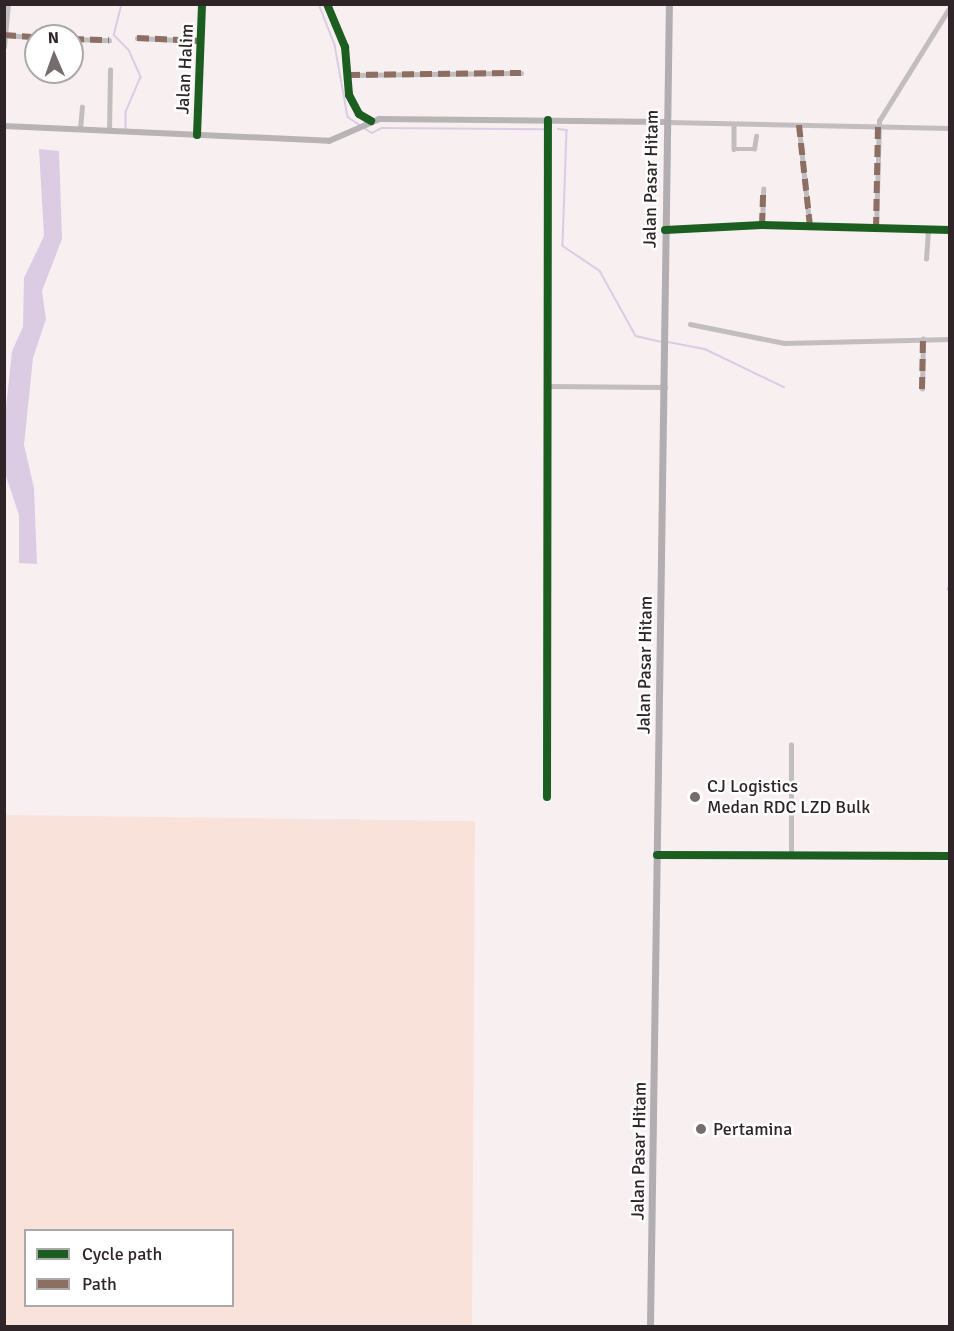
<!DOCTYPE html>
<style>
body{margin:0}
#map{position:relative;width:954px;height:1331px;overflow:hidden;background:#f8eff1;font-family:Signika,sans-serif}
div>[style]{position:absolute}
.green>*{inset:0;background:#f9e2d9}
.water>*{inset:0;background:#dbcce4}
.stream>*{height:1.5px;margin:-0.75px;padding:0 0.75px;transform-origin:0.75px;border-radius:0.75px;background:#dbcce4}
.street>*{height:4.5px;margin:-2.25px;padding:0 2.25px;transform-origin:2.25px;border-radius:2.25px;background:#c2bec0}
.secondary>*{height:6px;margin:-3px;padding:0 3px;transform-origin:3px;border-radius:3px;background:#b8b4b6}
.primary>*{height:7px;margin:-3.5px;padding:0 3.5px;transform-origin:3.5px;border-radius:3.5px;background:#b1adb0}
.quiet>*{height:6px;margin-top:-3px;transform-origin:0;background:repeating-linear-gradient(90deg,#8d6e63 0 12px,transparent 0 18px)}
.cycleway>*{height:8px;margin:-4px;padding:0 4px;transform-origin:4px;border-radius:4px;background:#1b5e20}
.dots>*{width:16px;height:16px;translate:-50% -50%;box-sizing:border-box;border:3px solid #fff;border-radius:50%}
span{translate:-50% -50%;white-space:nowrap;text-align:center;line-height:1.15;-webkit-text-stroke:5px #fff;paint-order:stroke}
.street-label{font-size:18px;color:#2f2528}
.poi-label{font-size:18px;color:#2f2528}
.left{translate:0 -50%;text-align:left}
.frame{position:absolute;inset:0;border:6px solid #2f2528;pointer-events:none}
.legend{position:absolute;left:24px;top:1229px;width:210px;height:78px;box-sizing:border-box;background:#fff;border:2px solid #aca8a9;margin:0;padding:8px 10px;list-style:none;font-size:18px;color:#2f2528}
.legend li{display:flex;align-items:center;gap:12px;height:30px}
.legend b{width:30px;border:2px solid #aca8a9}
.north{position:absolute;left:24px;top:24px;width:60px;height:60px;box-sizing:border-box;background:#fff;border:2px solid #aca8a9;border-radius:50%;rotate:358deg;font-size:16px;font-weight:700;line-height:24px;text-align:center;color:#2f2528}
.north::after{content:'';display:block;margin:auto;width:21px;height:27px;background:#756c6e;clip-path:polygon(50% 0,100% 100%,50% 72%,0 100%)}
</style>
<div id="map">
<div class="green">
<div style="clip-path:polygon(evenodd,5px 815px,475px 821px,472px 1326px,5px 1326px,5px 815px,26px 1230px,232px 1230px,232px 1306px,26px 1306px,26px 1230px)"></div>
</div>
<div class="water">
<div style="clip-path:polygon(39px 149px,59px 151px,62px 239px,42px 291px,46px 319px,33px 358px,24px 445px,34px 488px,37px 564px,19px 563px,19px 515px,5px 473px,4px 427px,12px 351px,23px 327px,24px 278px,44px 236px)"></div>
</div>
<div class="stream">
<div style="left:122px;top:4px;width:32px;rotate:104deg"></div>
<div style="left:114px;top:35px;width:21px;rotate:45deg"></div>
<div style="left:129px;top:50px;width:30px;rotate:66deg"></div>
<div style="left:141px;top:77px;width:38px;rotate:113deg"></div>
<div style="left:126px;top:112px;width:17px;rotate:90deg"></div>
<div style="left:319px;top:4px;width:44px;rotate:68.7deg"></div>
<div style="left:335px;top:45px;width:73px;rotate:79.8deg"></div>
<div style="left:348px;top:117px;width:14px;rotate:34deg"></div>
<div style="left:364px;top:128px;width:9px;rotate:32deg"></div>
<div style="left:372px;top:133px;width:11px;rotate:-27deg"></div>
<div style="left:382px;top:128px;width:162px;rotate:0.4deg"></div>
<div style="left:558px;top:129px;width:9px;rotate:6deg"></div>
<div style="left:567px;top:130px;width:116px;rotate:92deg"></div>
<div style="left:563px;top:246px;width:45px;rotate:34deg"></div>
<div style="left:600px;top:271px;width:74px;rotate:61deg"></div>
<div style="left:636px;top:336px;width:26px;rotate:13deg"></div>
<div style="left:668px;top:342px;width:38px;rotate:11deg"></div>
<div style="left:705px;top:349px;width:88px;rotate:25.7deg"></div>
</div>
<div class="street">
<div style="left:327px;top:4px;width:47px;rotate:67.3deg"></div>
<div style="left:345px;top:47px;width:48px;rotate:85.2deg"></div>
<div style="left:349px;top:95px;width:21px;rotate:62deg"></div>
<div style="left:359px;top:114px;width:14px;rotate:30deg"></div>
<div style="left:4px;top:35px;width:32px;rotate:4deg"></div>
<div style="left:137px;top:38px;width:64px;rotate:2.7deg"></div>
<div style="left:72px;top:39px;width:37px;rotate:2deg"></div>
<div style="left:4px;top:47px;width:43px;rotate:-84.7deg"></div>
<div style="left:348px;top:75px;width:173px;rotate:-0.7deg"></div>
<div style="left:667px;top:122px;width:283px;rotate:1.2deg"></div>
<div style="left:734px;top:124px;width:25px;rotate:90deg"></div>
<div style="left:734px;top:149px;width:20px"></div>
<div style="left:754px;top:149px;width:13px;rotate:-81deg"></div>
<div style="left:799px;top:125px;width:102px;rotate:83.8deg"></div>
<div style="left:80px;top:129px;width:22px;rotate:-85deg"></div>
<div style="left:109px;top:130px;width:60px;rotate:-89deg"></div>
<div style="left:197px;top:135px;width:131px;rotate:-87.8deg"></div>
<div style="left:762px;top:225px;width:36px;rotate:-88deg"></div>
<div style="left:876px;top:229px;width:108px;rotate:-88.4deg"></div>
<div style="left:879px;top:121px;width:134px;rotate:-58.1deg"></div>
<div style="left:665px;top:230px;width:97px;rotate:-3deg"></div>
<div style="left:762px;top:225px;width:188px;rotate:1.5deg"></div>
<div style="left:926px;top:259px;width:29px;rotate:-86deg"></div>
<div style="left:690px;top:324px;width:96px;rotate:11.4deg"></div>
<div style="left:784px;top:343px;width:166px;rotate:-1.4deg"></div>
<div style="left:546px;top:386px;width:119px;rotate:0.5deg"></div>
<div style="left:922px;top:389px;width:50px;rotate:-88.9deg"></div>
<div style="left:949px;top:589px;width:1px"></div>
<div style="left:547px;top:797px;width:677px;rotate:-89.92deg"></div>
<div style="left:791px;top:854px;width:109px;rotate:-90deg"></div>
<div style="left:657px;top:855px;width:293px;rotate:0.2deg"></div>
</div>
<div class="secondary">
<div style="left:4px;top:126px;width:325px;rotate:2.6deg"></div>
<div style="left:329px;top:141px;width:55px;rotate:-23.7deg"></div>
<div style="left:379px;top:119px;width:288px;rotate:0.6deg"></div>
</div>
<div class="primary">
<div style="left:650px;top:1326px;width:1322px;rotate:-89.18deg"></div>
</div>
<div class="quiet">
<div style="left:4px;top:35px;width:32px;rotate:4deg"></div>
<div style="left:137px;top:38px;width:64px;rotate:2.7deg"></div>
<div style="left:72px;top:39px;width:37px;rotate:2deg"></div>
<div style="left:348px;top:75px;width:173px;rotate:-0.7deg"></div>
<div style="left:799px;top:125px;width:102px;rotate:83.8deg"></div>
<div style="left:762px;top:225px;width:36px;rotate:-88deg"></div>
<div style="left:876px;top:229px;width:104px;rotate:-88.9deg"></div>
<div style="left:922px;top:389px;width:50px;rotate:-88.9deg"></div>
<div style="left:949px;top:589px;width:1px"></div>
</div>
<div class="cycleway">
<div style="left:327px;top:4px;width:47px;rotate:67.3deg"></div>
<div style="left:345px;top:47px;width:48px;rotate:85.2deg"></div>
<div style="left:349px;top:95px;width:21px;rotate:62deg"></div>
<div style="left:359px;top:114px;width:14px;rotate:30deg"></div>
<div style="left:197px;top:135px;width:131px;rotate:-87.8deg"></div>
<div style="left:665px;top:230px;width:97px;rotate:-3deg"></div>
<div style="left:762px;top:225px;width:188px;rotate:1.5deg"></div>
<div style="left:547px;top:797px;width:677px;rotate:-89.92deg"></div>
<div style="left:657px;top:855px;width:293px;rotate:0.2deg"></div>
</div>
<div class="dots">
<div style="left:695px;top:797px;background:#756c6e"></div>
<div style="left:701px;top:1129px;background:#756c6e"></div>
</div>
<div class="street-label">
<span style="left:185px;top:69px;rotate:-87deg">Jalan Halim</span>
<span style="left:651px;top:179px;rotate:-89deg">Jalan Pasar Hitam</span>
<span style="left:645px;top:665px;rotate:-89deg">Jalan Pasar Hitam</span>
<span style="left:639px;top:1151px;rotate:-89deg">Jalan Pasar Hitam</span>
</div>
<div class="poi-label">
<span class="left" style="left:707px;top:797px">CJ Logistics<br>Medan RDC LZD Bulk</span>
<span class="left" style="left:713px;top:1129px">Pertamina</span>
</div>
<div class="frame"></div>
<ul class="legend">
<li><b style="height:8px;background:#1b5e20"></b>Cycle path</li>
<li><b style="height:8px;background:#8d6e63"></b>Path</li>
</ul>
<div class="north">N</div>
</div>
